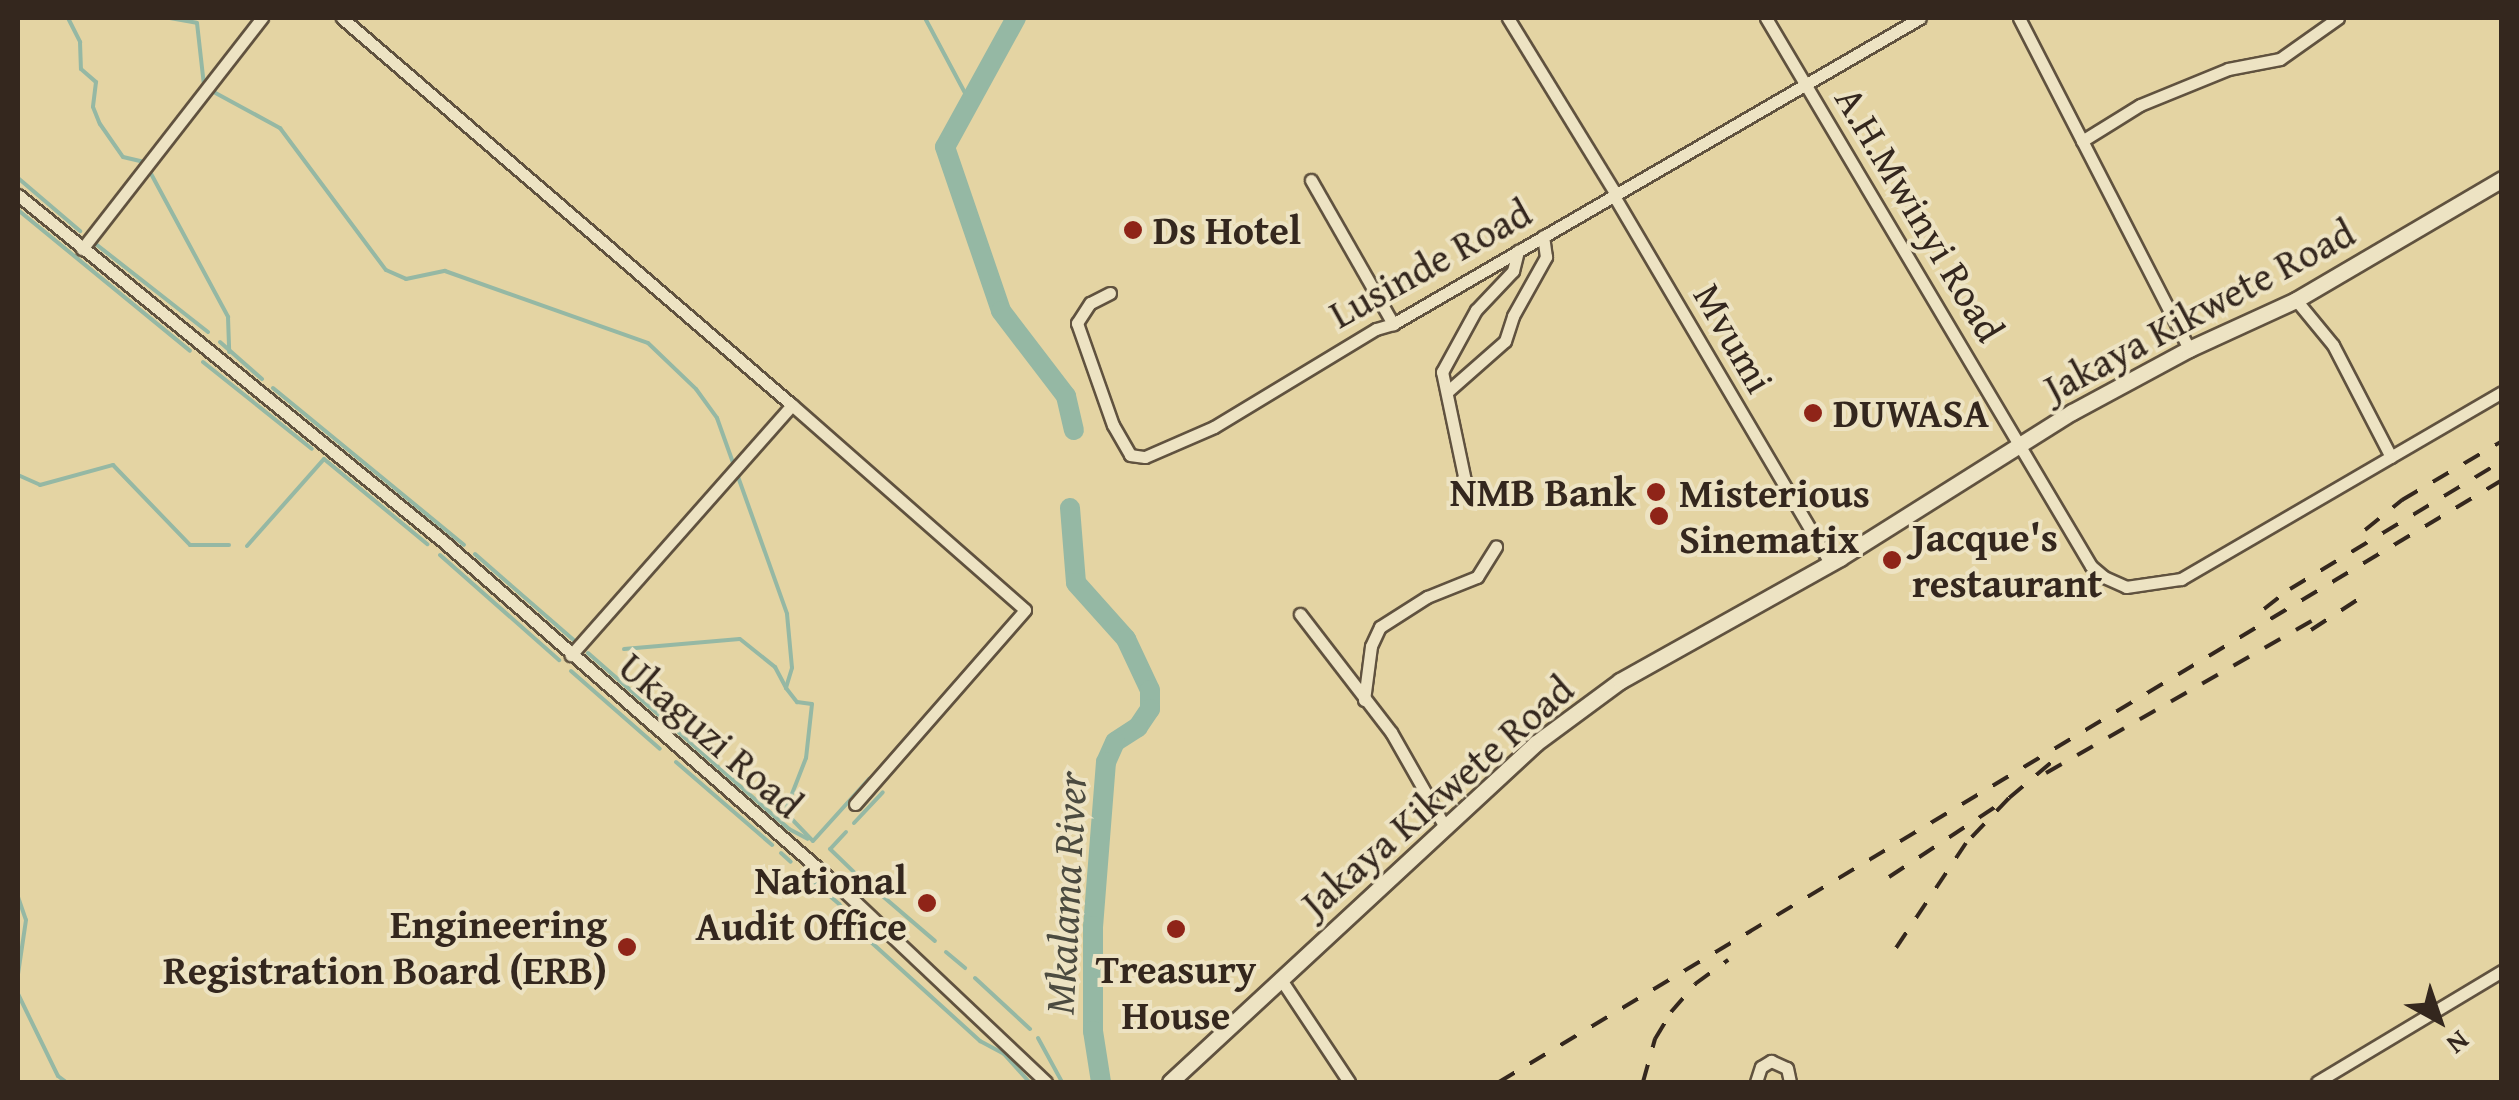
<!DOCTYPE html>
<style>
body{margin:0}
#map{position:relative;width:2519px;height:1100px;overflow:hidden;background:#e4d4a3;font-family:"Gentium Book Plus",serif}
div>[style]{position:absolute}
.stream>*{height:4px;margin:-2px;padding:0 2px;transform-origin:2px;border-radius:2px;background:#95b8a4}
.river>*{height:20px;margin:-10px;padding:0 10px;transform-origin:10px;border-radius:10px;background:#95b8a4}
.roads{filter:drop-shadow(2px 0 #60523f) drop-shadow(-2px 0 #60523f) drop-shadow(0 2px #60523f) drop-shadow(0 -2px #60523f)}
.minor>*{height:11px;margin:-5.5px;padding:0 5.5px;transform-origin:5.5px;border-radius:5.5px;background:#ede3c3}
.secondary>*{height:15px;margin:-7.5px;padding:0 7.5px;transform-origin:7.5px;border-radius:7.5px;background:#ede3c3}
.rail>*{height:4px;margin-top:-2px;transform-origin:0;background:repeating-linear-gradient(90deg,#34271e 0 18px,transparent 0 36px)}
.dots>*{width:28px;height:28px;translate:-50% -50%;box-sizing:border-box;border:5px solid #ede3c3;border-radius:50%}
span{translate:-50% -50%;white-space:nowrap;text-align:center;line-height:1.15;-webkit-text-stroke:8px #ede3c3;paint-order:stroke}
.street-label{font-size:40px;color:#34271e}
.poi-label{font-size:40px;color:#34271e;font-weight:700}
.left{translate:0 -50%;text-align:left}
.right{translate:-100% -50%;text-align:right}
.water-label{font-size:42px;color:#4c4b40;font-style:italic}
.frame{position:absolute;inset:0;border:20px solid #34271e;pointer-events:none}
.north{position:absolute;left:2389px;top:970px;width:100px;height:100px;-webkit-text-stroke:8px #ede3c3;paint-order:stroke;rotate:140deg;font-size:28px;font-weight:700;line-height:40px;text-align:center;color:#34271e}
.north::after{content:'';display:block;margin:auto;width:35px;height:45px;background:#34271e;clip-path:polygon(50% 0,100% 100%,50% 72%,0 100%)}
</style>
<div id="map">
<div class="stream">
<div style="left:68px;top:18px;width:27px;rotate:63deg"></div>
<div style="left:80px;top:42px;width:27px;rotate:88deg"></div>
<div style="left:81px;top:69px;width:20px;rotate:41deg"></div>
<div style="left:96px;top:82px;width:25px;rotate:97deg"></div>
<div style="left:93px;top:107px;width:18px;rotate:68deg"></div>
<div style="left:100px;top:124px;width:40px;rotate:55.1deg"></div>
<div style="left:123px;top:157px;width:22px;rotate:13deg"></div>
<div style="left:170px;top:18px;width:27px;rotate:10deg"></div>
<div style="left:197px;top:23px;width:62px;rotate:83.6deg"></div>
<div style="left:925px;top:18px;width:98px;rotate:61.9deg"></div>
<div style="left:210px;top:90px;width:80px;rotate:28.5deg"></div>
<div style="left:280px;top:128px;width:177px;rotate:53.3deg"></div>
<div style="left:386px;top:270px;width:22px;rotate:24deg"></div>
<div style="left:406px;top:279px;width:40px;rotate:-12deg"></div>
<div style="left:445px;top:271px;width:215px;rotate:19.5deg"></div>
<div style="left:648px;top:343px;width:66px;rotate:43.8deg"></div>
<div style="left:696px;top:389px;width:36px;rotate:54deg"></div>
<div style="left:717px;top:418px;width:208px;rotate:70.3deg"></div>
<div style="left:787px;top:614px;width:54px;rotate:84.7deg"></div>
<div style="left:792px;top:668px;width:21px;rotate:107deg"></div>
<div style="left:786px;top:688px;width:18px;rotate:52deg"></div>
<div style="left:797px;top:702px;width:15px;rotate:8deg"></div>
<div style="left:812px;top:704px;width:54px;rotate:96.3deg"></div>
<div style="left:806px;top:758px;width:58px;rotate:111.3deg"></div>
<div style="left:785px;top:812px;width:40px;rotate:46deg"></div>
<div style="left:149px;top:170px;width:167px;rotate:61.7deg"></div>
<div style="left:228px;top:317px;width:35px;rotate:88deg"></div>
<div style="left:18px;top:178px;width:82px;rotate:40.5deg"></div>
<div style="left:18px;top:210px;width:222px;rotate:39.3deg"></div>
<div style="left:97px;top:245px;width:141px;rotate:38.1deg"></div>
<div style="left:220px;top:342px;width:56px;rotate:41.4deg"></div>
<div style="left:203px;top:362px;width:139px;rotate:38.6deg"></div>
<div style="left:273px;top:388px;width:247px;rotate:39.4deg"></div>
<div style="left:18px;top:475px;width:24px;rotate:24deg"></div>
<div style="left:40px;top:485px;width:76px;rotate:-15.3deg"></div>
<div style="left:113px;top:465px;width:111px;rotate:46.1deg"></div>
<div style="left:190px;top:545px;width:39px"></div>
<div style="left:247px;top:546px;width:116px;rotate:-48.5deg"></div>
<div style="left:324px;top:459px;width:134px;rotate:39.5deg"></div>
<div style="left:475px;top:554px;width:134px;rotate:41.1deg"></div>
<div style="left:440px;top:555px;width:159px;rotate:41.4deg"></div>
<div style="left:624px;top:649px;width:116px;rotate:-4.9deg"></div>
<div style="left:740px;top:639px;width:45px;rotate:38.7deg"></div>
<div style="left:775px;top:667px;width:24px;rotate:62deg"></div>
<div style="left:588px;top:653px;width:267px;rotate:41.2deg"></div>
<div style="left:789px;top:829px;width:21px;rotate:28deg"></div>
<div style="left:571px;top:671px;width:118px;rotate:41.2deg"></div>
<div style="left:676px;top:762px;width:127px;rotate:40.8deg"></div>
<div style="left:854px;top:823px;width:42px;rotate:-46.9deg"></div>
<div style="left:846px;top:832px;width:23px;rotate:133deg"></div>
<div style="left:830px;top:849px;width:33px;rotate:44deg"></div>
<div style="left:813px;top:841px;width:84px;rotate:-47.9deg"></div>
<div style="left:781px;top:853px;width:13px;rotate:42deg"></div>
<div style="left:803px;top:873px;width:48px;rotate:40.7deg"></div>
<div style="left:839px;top:904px;width:36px;rotate:53deg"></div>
<div style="left:861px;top:933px;width:161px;rotate:42.2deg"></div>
<div style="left:980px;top:1041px;width:27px;rotate:28deg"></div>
<div style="left:1004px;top:1054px;width:38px;rotate:48deg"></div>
<div style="left:865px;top:881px;width:92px;rotate:40.6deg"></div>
<div style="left:18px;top:897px;width:24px;rotate:71deg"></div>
<div style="left:26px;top:920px;width:55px;rotate:98.4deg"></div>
<div style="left:946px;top:952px;width:25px;rotate:40deg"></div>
<div style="left:975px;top:978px;width:75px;rotate:42.8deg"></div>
<div style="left:18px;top:994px;width:91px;rotate:64deg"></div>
<div style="left:58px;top:1076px;width:10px;rotate:37deg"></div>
<div style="left:1038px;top:1038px;width:50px;rotate:61.4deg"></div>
</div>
<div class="river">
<div style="left:1016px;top:18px;width:147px;rotate:118.8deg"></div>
<div style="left:945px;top:147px;width:173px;rotate:71.1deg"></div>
<div style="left:1001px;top:311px;width:107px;rotate:52.6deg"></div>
<div style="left:1066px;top:396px;width:35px;rotate:77deg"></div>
<div style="left:1070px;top:508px;width:75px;rotate:85.4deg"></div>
<div style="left:1076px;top:583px;width:75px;rotate:48.2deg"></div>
<div style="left:1126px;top:639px;width:56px;rotate:64.8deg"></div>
<div style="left:1150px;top:690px;width:19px;rotate:90deg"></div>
<div style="left:1150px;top:709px;width:22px;rotate:124deg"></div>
<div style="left:1138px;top:727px;width:27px;rotate:147deg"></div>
<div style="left:1115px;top:742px;width:22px;rotate:114deg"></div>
<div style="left:1106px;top:762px;width:165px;rotate:94.5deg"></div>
<div style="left:1093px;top:926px;width:105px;rotate:90deg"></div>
<div style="left:1093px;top:1031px;width:52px;rotate:81.1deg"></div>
</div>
<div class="roads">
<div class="minor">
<div style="left:342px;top:18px;width:594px;rotate:40.7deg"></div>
<div style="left:792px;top:405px;width:334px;rotate:131.5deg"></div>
<div style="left:1508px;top:18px;width:206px;rotate:58.5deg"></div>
<div style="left:1766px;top:18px;width:637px;rotate:59.33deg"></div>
<div style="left:2091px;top:566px;width:17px;rotate:40deg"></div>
<div style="left:2104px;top:577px;width:24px;rotate:24deg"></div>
<div style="left:2126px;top:587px;width:56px;rotate:-8.3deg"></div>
<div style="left:2181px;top:579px;width:371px;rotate:-30.2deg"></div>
<div style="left:2019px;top:18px;width:372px;rotate:62.8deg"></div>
<div style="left:2082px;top:141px;width:68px;rotate:-31.8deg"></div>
<div style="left:2140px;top:105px;width:95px;rotate:-22.2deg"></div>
<div style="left:2228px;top:69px;width:53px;rotate:-10.9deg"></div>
<div style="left:2280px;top:59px;width:71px;rotate:-35.3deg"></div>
<div style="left:1311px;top:180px;width:166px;rotate:60.3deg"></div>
<div style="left:18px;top:195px;width:549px;rotate:39.16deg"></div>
<div style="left:444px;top:542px;width:531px;rotate:41.1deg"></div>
<div style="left:844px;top:891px;width:278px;rotate:43.4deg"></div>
<div style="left:1614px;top:196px;width:427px;rotate:59.5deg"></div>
<div style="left:82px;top:249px;width:293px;rotate:-52.1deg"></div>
<div style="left:1110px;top:293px;width:22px;rotate:153deg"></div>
<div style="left:1090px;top:303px;width:24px;rotate:123deg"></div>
<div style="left:1077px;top:323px;width:108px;rotate:70.6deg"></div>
<div style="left:1113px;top:425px;width:34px;rotate:60deg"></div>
<div style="left:1130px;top:455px;width:15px;rotate:8deg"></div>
<div style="left:1145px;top:457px;width:75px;rotate:-23.5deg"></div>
<div style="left:1214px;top:427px;width:189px;rotate:-31.2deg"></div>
<div style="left:1376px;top:329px;width:18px;rotate:-16deg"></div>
<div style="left:1393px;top:324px;width:609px;rotate:-30.14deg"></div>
<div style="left:2296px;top:300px;width:58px;rotate:50.6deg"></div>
<div style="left:2333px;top:345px;width:126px;rotate:62.6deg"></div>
<div style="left:1447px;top:392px;width:77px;rotate:-41.3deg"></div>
<div style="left:1505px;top:341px;width:26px;rotate:-72deg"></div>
<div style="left:1513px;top:316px;width:68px;rotate:-60.8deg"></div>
<div style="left:1546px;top:257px;width:21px;rotate:-98deg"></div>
<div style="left:792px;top:405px;width:310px;rotate:41.3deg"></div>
<div style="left:1025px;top:610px;width:258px;rotate:131.2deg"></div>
<div style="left:1468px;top:495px;width:126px;rotate:-101.9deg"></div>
<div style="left:1442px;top:372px;width:71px;rotate:-61.3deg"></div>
<div style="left:1476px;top:310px;width:54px;rotate:-46.5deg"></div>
<div style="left:1513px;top:271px;width:21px;rotate:-76deg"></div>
<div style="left:1300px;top:614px;width:149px;rotate:52.4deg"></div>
<div style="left:1391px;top:732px;width:109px;rotate:60.4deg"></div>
<div style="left:1364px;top:700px;width:54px;rotate:-82.6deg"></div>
<div style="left:1371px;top:646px;width:21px;rotate:-65deg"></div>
<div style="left:1380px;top:627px;width:56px;rotate:-32.6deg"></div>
<div style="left:1427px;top:597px;width:54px;rotate:-21.8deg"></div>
<div style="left:1477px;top:577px;width:36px;rotate:-58deg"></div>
<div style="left:1280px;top:978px;width:125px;rotate:56.4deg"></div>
<div style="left:1756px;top:1082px;width:16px;rotate:-72deg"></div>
<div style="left:1761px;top:1067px;width:12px;rotate:-31deg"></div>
<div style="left:1771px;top:1061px;width:17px;rotate:24deg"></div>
<div style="left:1787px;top:1068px;width:14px;rotate:78deg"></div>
<div style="left:2317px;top:1082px;width:216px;rotate:-31deg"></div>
</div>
<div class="secondary">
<div style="left:1170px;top:1082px;width:499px;rotate:-42.8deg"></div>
<div style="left:1536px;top:743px;width:104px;rotate:-36.4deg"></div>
<div style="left:1620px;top:681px;width:252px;rotate:-29.2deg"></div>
<div style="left:1840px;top:558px;width:274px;rotate:-32.2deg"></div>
<div style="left:2072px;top:412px;width:133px;rotate:-28.3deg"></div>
<div style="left:2189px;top:349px;width:118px;rotate:-24.6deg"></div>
<div style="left:2296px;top:300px;width:239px;rotate:-30.4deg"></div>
</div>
</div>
<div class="rail">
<div style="left:2365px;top:530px;width:48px;rotate:-39deg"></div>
<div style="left:2402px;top:500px;width:116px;rotate:-30.5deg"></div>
<div style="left:2264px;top:609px;width:33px;rotate:-38deg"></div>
<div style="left:2290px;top:589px;width:248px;rotate:-31.1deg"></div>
<div style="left:2311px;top:630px;width:55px;rotate:-33.1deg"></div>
<div style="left:2046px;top:773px;width:316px;rotate:-29.8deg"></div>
<div style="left:2009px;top:798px;width:59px;rotate:-40.2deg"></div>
<div style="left:1889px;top:877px;width:144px;rotate:-33.4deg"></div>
<div style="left:2009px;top:798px;width:62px;rotate:133.7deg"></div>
<div style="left:1966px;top:843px;width:126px;rotate:123.7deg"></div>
<div style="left:1499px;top:1082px;width:1170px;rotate:-30.97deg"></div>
<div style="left:1643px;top:1082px;width:45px;rotate:-74.4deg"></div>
<div style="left:1655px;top:1039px;width:31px;rotate:-59deg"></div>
<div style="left:1671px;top:1012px;width:37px;rotate:-49deg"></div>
<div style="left:1695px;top:984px;width:41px;rotate:-36deg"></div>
</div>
<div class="dots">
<div style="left:1133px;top:230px;background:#8f2418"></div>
<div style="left:1813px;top:413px;background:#8f2418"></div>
<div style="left:1656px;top:492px;background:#8f2418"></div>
<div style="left:1659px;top:516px;background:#8f2418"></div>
<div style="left:1892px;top:560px;background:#8f2418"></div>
<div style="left:927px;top:903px;background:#8f2418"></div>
<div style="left:1176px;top:929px;background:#8f2418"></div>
<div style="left:627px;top:947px;background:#8f2418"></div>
</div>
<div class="street-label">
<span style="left:1920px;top:214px;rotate:59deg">A.H.Mwinyi Road</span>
<span style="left:1430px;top:263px;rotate:-29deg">Lusinde Road</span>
<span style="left:2199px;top:310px;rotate:-28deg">Jakaya Kikwete Road</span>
<span style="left:1734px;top:338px;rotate:60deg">Mvumi</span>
<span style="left:711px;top:735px;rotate:41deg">Ukaguzi Road</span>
<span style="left:1437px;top:796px;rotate:-41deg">Jakaya Kikwete Road</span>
</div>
<div class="poi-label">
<span class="left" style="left:1153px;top:230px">Ds Hotel</span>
<span class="left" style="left:1833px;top:413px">DUWASA</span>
<span class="right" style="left:1636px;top:492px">NMB Bank</span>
<span class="left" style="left:1679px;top:516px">Misterious<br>Sinematix</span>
<span class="left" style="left:1912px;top:560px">Jacque's<br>restaurant</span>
<span class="right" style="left:907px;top:903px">National<br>Audit Office</span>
<span class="right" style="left:607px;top:947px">Engineering<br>Registration Board (ERB)</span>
<span style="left:1176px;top:992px">Treasury<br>House</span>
</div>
<div class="water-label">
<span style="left:1065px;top:893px;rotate:-87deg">Mkalama River</span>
</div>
<div class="frame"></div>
<div class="north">N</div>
</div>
